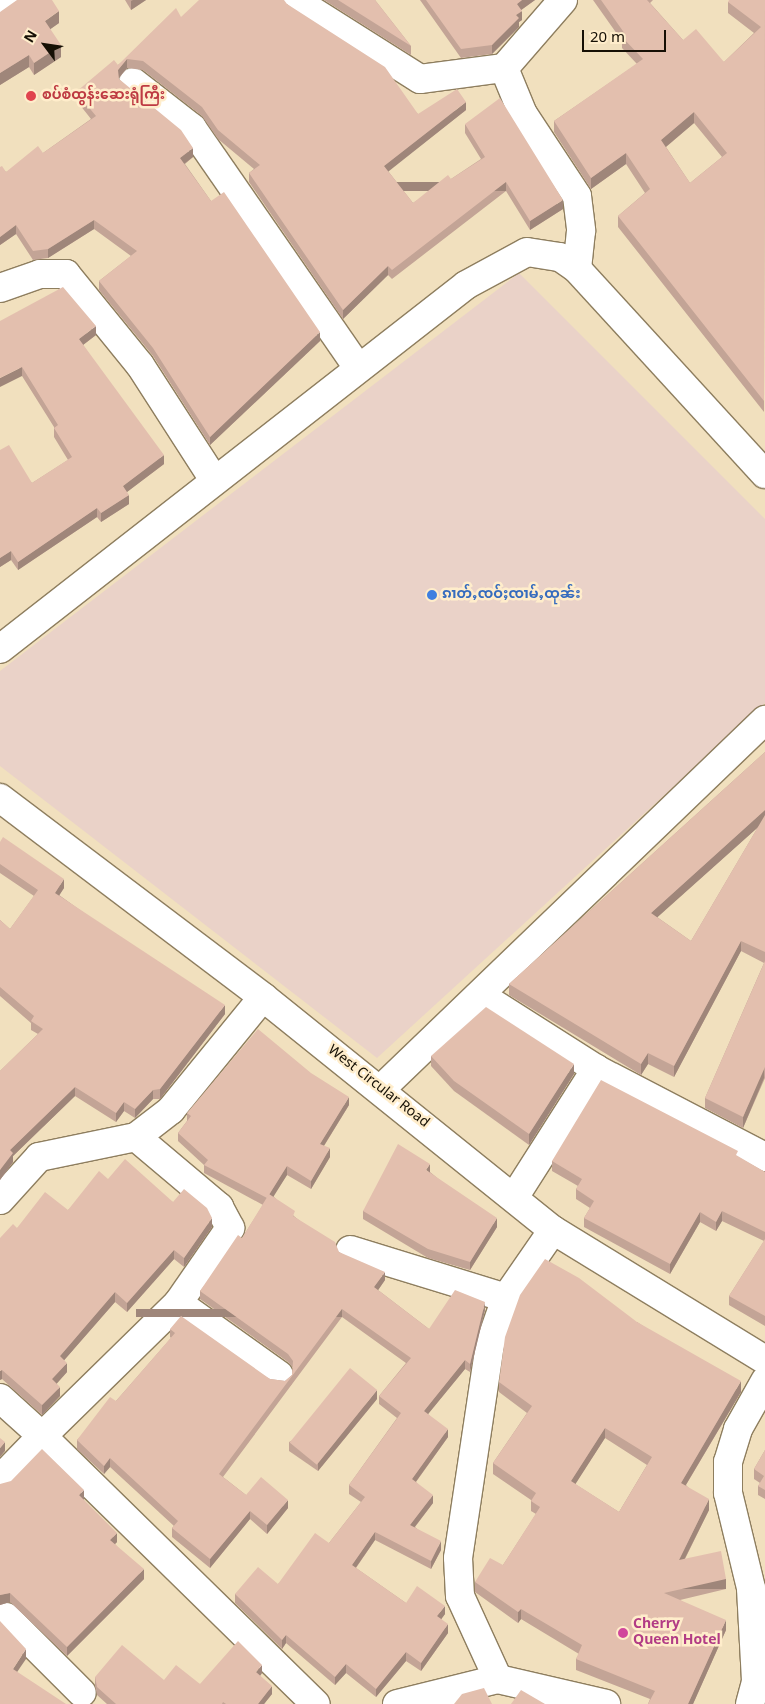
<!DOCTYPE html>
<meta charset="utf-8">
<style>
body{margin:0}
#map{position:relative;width:765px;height:1704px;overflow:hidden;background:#f1e0be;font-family:Georgia,"Noto Sans Myanmar",serif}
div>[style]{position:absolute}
.commercial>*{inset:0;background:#ead2c8}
.roads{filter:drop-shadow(1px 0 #8e7e5f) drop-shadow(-1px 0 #8e7e5f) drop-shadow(0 1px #8e7e5f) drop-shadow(0 -1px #8e7e5f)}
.minor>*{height:28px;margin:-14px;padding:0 14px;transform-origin:14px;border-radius:14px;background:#fff}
.wall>*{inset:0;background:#c3a496}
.shaded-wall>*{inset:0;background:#9f867a;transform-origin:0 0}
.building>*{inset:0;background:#e3bfae;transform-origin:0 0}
.dots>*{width:14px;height:14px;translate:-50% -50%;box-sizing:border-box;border:2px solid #ffedcb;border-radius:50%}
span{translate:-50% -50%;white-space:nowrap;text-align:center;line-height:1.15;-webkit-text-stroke:5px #ffedcb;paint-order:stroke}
.health-label{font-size:14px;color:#be3a42;font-weight:700}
.left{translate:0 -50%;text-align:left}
.shop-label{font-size:14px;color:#366cbe;font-weight:700}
.street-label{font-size:14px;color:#161005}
.hotel-label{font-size:14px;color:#b23c85;font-weight:700}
.north{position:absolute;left:20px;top:20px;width:50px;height:50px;-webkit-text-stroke:4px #ffedcb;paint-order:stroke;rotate:301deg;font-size:14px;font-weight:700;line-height:20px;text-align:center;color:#161005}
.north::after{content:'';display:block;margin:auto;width:18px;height:22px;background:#161005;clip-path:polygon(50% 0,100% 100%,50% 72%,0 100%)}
.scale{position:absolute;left:582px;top:30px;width:84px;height:22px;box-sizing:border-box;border:2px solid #161005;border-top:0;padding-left:6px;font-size:15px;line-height:18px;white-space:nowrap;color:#161005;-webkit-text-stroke:4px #ffedcb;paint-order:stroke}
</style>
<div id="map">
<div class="commercial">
<div style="clip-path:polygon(519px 273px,765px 519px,765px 703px,377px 1058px,0 766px,0 671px)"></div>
</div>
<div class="roads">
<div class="minor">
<div style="left:295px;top:0;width:148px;rotate:32.3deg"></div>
<div style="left:420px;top:79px;width:85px;rotate:-7.5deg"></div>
<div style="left:563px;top:0;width:90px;rotate:130.9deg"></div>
<div style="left:504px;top:68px;width:50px;rotate:67.6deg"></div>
<div style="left:523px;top:114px;width:98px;rotate:56.6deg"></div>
<div style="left:577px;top:196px;width:35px;rotate:83deg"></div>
<div style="left:581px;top:231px;width:38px;rotate:96deg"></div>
<div style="left:0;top:8px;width:14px;rotate:-34deg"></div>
<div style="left:133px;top:82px;width:75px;rotate:37.9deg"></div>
<div style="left:192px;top:128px;width:292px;rotate:55.3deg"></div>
<div style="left:0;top:288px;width:42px;rotate:-19.3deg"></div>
<div style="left:40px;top:274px;width:26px"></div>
<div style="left:66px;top:274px;width:117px;rotate:50.9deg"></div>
<div style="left:140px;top:365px;width:137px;rotate:57.2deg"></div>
<div style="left:0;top:649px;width:591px;rotate:-37.99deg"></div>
<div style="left:466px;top:285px;width:69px;rotate:-28.4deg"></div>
<div style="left:527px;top:252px;width:33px;rotate:9deg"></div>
<div style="left:560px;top:257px;width:21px;rotate:35deg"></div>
<div style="left:577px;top:269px;width:278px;rotate:47.5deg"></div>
<div style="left:0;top:798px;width:330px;rotate:37.1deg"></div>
<div style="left:263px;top:997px;width:372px;rotate:38.8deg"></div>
<div style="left:553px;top:1230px;width:249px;rotate:31.5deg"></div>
<div style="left:480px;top:995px;width:138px;rotate:32.5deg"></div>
<div style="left:596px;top:1069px;width:191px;rotate:27.5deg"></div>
<div style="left:263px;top:997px;width:146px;rotate:129.2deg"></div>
<div style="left:171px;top:1110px;width:44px;rotate:142.4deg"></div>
<div style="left:136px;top:1137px;width:109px;rotate:40.1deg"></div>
<div style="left:219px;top:1207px;width:24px;rotate:62deg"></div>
<div style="left:230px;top:1228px;width:91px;rotate:124.7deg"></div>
<div style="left:178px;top:1303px;width:190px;rotate:135.6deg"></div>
<div style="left:42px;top:1436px;width:383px;rotate:44.4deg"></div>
<div style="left:381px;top:1089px;width:533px;rotate:-43.86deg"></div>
<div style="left:515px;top:1196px;width:151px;rotate:-57.5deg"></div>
<div style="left:0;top:1200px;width:58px;rotate:-47.8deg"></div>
<div style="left:39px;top:1157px;width:99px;rotate:-11.7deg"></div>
<div style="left:553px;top:1230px;width:83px;rotate:124.7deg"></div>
<div style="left:506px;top:1298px;width:49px;rotate:109.2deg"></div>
<div style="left:490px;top:1344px;width:216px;rotate:98.5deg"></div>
<div style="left:458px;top:1558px;width:38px;rotate:87deg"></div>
<div style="left:460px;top:1596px;width:91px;rotate:65.4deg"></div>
<div style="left:498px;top:1679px;width:111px;rotate:13deg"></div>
<div style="left:350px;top:1250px;width:163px;rotate:17.1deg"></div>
<div style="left:178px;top:1303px;width:124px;rotate:35.5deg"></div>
<div style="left:0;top:1398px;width:57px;rotate:42.1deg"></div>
<div style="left:42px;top:1436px;width:60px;rotate:134.3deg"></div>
<div style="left:6px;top:1617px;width:107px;rotate:45deg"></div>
<div style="left:397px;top:1704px;width:104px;rotate:-13.9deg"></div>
<div style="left:750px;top:1704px;width:24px;rotate:-75deg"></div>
<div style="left:756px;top:1681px;width:93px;rotate:-93.1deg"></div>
<div style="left:751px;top:1588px;width:98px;rotate:-103.6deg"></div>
<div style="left:728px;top:1493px;width:31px;rotate:-90deg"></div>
<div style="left:728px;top:1462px;width:34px;rotate:-73deg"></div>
<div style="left:738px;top:1429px;width:55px;rotate:-60.6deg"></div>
</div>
</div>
<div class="wall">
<div style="clip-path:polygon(125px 0,146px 0,131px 10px)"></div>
<div style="clip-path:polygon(324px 0,375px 0,411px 46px,411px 55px)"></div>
<div style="clip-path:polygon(420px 0,535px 0,521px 10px,522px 20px,519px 22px,519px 27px,492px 54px,461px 58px)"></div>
<div style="clip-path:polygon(evenodd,593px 0,653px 0,650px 3px,683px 40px,724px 62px,754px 33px,728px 13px,728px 2px,765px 0,764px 412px,618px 227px,618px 216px,645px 193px,626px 164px,591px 189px,554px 132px,554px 121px,637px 64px,622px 48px,622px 41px,593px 0,694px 123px,722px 157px,690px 183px,666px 147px,694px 123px)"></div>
<div style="clip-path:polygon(287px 4px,418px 114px,466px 110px,388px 171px,413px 203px,451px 179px,481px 159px,465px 133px,465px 124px,563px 209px,530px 230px,506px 191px,392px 279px,388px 275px,343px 319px,249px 182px,249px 173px,254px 169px,218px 139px,202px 116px,143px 70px,127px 68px,119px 78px,119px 79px,193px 157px,185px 164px,211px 201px,320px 341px,210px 445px,153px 356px,99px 290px,99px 281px,131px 256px,94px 229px,48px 258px,33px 260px,16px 234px,0 245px,0 167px,6px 172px,43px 153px,91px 119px,76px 100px,76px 92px,118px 65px,181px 17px)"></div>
<div style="clip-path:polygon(0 12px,59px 23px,50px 29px,61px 57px,34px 75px,29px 67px,0 85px)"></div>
<div style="clip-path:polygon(0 321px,96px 335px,83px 345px,164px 464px,127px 492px,129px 504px,101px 522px,97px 517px,18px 570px,11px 560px,0 567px,0 450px,32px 483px,68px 460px,54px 437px,54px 427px,22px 376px)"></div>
<div style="clip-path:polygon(evenodd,765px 752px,765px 1078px,743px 1128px,705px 1108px,705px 1098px,764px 963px,741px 951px,674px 1077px,648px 1064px,641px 1075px,509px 995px,509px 984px,765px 752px,758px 827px,691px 941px,657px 917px,758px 827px)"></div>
<div style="clip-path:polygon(0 842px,64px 888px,59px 895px,225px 1014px,160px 1099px,153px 1099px,135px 1118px,124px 1111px,116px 1122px,75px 1096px,13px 1156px,13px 1162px,0 1180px,0 1071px,38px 1034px,31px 1030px,31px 1023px,0 996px,0 920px,10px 929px,34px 896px,0 873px)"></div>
<div style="clip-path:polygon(431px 1056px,574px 1074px,529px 1145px,454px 1091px,431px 1066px)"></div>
<div style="clip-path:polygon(349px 1105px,324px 1146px,330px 1157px,311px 1189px,287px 1175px,273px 1196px,295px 1217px,339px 1252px,385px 1280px,378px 1290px,429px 1329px,485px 1310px,470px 1372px,465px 1369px,428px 1414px,448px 1437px,416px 1482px,433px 1503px,415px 1527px,441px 1550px,431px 1569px,375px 1540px,356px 1568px,406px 1603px,445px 1614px,441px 1619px,448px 1633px,421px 1671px,406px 1661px,376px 1697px,346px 1673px,335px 1685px,286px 1643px,282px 1649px,235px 1603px,235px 1594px,278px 1584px,329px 1543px,361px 1502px,349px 1494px,349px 1485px,397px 1418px,379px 1404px,379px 1396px,406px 1363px,342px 1317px,223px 1477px,246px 1495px,288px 1508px,267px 1534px,250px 1519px,210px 1568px,172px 1537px,172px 1528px,174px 1526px,110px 1467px,104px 1474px,77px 1449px,77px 1440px,116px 1401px,171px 1338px,170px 1337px,170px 1329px,270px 1379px,285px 1381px,292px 1375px,293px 1368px,288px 1362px,200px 1299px,200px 1291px,242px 1238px,263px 1205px,204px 1173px,204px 1165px,178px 1141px,178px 1133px,187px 1121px,187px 1113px)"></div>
<div style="clip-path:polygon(738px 1157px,765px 1172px,765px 1326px,729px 1305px,729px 1296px,764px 1241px,722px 1221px,716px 1231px,700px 1222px,670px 1274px,584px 1227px,584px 1218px,590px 1208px,576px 1199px,576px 1189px,578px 1186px,552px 1171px,552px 1161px)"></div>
<div style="clip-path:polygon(430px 1172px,497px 1227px,470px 1270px,428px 1258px,363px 1219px,363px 1211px)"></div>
<div style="clip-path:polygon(108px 1179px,173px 1202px,212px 1227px,184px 1267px,174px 1259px,127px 1312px,115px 1302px,64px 1360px,67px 1372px,56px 1384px,60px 1396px,42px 1415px,2px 1379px,0 1380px,17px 1228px,68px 1210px)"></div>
<div style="clip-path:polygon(evenodd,637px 1322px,741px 1392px,686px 1485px,709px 1510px,685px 1559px,726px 1589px,680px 1600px,726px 1630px,693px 1704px,648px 1704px,650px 1699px,576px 1670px,576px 1659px,579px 1654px,521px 1619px,518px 1623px,475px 1592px,475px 1582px,503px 1565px,536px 1514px,531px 1511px,531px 1500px,493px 1474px,493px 1463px,527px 1413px,499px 1392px,499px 1382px,637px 1322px,605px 1438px,647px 1465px,619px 1512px,575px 1484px,605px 1438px)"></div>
<div style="clip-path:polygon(377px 1399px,318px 1471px,289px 1451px,289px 1442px)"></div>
<div style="clip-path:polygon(765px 1450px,765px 1499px,758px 1495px,758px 1486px,760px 1483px,754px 1479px,754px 1469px)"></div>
<div style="clip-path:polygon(0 1484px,84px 1499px,83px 1499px,117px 1542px,115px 1544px,144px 1579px,67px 1656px,10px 1602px,0 1605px)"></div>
<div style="clip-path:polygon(262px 1673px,260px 1676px,272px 1694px,264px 1704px,107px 1704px,97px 1695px,95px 1686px,95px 1677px,164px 1680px,200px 1684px)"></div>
</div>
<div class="shaded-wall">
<div style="clip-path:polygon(133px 0,146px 0,131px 10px,131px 1px)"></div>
<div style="clip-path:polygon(522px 0,535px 0,517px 13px,517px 4px)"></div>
<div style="clip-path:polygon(59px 11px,59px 23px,45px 33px,45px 21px)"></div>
<div style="clip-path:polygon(522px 11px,522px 20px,519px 22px,519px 27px,492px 54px,492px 45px,516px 15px)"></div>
<div style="clip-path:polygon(61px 45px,61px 57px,34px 75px,34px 63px)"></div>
<div style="clip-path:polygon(29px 55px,29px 67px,0 85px,0 73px)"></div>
<div style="clip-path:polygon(127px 59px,127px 68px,118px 79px,118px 70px)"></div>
<div style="clip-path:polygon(466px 102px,466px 110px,384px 175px,384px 166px)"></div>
<div style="clip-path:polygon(694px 112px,694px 123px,661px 151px,661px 140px)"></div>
<div style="clip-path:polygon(193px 148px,193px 157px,180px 167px,180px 158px)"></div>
<div style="clip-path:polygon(626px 153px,626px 164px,591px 189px,591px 178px)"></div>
<div style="left:506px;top:182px;width:9px;height:144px;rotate:90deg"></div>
<div style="clip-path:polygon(563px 200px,563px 209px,530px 230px,530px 221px)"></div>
<div style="clip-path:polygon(94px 220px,94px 229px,48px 258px,48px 249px)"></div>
<div style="clip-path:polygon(16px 225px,16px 234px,0 245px,0 237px)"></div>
<div style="clip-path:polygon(388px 266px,388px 275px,343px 319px,343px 310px)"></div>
<div style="clip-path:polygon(96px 326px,96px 335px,79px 348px,79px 339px)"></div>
<div style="clip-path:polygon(320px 332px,320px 341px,210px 445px,210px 437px)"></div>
<div style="clip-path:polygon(22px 367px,22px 376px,0 387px,0 378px)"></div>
<div style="clip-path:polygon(164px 455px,164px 464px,123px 495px,123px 486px)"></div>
<div style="clip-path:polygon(129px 495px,129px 504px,101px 522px,101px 513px)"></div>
<div style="clip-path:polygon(97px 508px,97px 517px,18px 570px,18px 562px)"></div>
<div style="clip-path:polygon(11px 551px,11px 560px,0 567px,0 558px)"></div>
<div style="clip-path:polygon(765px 810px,765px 821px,651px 923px,651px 913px)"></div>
<div style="clip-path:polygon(64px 879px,64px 888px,55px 902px,55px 893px)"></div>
<div style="clip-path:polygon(741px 941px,741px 951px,674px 1077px,674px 1066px)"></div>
<div style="clip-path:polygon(225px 1005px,225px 1014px,160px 1099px,160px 1089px)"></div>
<div style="clip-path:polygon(648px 1053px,648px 1064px,641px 1075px,641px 1064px)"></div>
<div style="clip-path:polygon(574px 1064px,574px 1074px,529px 1145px,529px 1134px)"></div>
<div style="clip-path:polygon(764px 1067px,764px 1078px,743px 1128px,743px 1117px)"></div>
<div style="clip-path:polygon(75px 1087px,75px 1096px,13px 1156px,13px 1162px,0 1180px,0 1170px,10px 1150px)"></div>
<div style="clip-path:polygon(153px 1090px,153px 1099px,135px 1118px,135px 1109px)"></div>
<div style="clip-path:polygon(349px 1097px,349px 1105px,320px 1152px,320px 1144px)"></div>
<div style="clip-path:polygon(124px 1102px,124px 1111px,116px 1122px,116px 1113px)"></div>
<div style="clip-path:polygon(330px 1148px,330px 1157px,311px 1189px,311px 1181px)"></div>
<div style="clip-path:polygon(430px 1164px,430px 1173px,426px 1170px)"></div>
<div style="clip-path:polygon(287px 1166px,287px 1175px,267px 1207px,267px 1198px)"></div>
<div style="clip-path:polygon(722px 1211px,722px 1221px,716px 1231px,716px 1222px)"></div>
<div style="clip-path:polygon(700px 1212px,700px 1222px,670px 1274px,670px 1264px)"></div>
<div style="clip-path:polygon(212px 1218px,212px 1227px,184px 1267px,184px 1258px)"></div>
<div style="clip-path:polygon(497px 1218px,497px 1227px,470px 1270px,470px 1262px)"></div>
<div style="clip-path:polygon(174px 1250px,174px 1259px,127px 1312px,127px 1303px)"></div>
<div style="clip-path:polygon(385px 1272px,385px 1280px,374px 1296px,374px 1287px)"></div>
<div style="clip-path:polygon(115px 1292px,115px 1302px,60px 1365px,60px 1356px)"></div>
<div style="clip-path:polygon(485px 1302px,485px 1310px,470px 1372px,470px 1364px)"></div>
<div style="left:342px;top:1309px;width:8px;height:206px;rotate:90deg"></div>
<div style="clip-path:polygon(465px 1360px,465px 1369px,424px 1419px,424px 1411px)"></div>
<div style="clip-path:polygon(67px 1363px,67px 1372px,52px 1389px,52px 1379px)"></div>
<div style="clip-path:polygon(2px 1370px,2px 1379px,0 1380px,0 1371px)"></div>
<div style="clip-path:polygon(741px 1381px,741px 1392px,681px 1493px,681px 1483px)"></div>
<div style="clip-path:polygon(60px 1387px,60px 1396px,42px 1415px,42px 1405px)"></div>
<div style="clip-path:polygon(377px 1390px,377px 1399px,318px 1471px,318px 1463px)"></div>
<div style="clip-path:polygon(605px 1428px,605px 1438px,571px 1491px,571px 1481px)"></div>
<div style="clip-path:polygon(448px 1429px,448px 1437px,412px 1487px,412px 1479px)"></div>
<div style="clip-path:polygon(5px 1442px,5px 1451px,0 1457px,0 1448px)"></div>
<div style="clip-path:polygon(110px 1458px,110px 1467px,104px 1474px,104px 1466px)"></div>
<div style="clip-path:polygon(84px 1490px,84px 1499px,79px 1505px,79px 1495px)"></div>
<div style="clip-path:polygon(433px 1495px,433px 1503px,410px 1533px,410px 1525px)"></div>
<div style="clip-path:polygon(709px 1499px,709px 1510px,679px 1570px,679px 1560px)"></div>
<div style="clip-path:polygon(288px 1500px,288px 1508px,267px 1534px,267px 1525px)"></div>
<div style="clip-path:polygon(250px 1511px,250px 1519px,210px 1568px,210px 1559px)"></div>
<div style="clip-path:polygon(375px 1532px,375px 1540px,352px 1573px,352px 1565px)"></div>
<div style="clip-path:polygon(117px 1533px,117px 1542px,110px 1549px,110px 1540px)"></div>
<div style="clip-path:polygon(441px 1541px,441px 1550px,431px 1569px,431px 1561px)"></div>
<div style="clip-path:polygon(144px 1569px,144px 1579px,67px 1656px,67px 1647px)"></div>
<div style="left:726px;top:1579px;width:10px;height:64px;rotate:90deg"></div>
<div style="clip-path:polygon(10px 1593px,10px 1602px,0 1605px,0 1595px)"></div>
<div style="clip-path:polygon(445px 1606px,445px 1614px,437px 1625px,437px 1616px)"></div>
<div style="clip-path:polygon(521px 1609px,521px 1619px,518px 1623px,518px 1612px)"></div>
<div style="clip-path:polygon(726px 1620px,726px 1630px,693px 1704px,688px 1704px)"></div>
<div style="clip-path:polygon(448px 1624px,448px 1633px,421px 1671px,421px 1663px)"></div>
<div style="clip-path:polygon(286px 1635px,286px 1643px,282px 1649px,282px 1640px)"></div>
<div style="clip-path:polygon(26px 1649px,26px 1659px,13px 1678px,13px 1669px)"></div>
<div style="clip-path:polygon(406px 1652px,406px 1661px,376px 1697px,376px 1689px)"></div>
<div style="clip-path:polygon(346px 1664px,346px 1673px,335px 1685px,335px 1677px)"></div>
<div style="clip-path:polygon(262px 1665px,262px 1673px,256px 1681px,256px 1672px)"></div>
<div style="clip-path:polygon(272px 1686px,272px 1694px,264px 1704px,258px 1704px)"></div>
</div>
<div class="building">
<div style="clip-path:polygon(17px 0,52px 0,59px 11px,45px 21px,61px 45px,34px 63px,29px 55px,0 73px,0 12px)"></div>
<div style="clip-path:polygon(199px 0,284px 0,287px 4px,385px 67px,418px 114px,457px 89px,466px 102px,384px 166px,413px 203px,448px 175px,451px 179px,485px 157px,465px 124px,500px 98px,563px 200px,530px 221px,506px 182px,392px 270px,388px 266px,343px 310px,249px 173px,260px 165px,218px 130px,202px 107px,143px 61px,127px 59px,118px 70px,119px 79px,181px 130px,193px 148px,180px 158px,211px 201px,224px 192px,320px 332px,210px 437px,153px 348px,99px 281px,137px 251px,94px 220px,48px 249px,33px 251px,16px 225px,0 237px,0 167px,2px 166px,6px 172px,38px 146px,43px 153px,96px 116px,76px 92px,114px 60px,118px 65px,176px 8px,181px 17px)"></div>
<div style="clip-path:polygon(338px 0,375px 0,411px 46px)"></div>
<div style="clip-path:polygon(426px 0,522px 0,517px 4px,522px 11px,516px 15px,519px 18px,492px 45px,461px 49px)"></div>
<div style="clip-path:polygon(evenodd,601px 0,647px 0,683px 40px,696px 29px,724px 62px,761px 27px,728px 2px,729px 0,765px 0,764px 401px,618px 216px,650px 189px,626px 153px,591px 178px,554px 121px,643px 59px,622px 37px,625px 34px,601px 0,694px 112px,727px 153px,690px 183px,661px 140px,694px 112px)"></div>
<div style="clip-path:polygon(63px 287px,96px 326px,79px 339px,164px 455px,123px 486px,129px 495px,101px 513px,97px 508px,18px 562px,11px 551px,0 558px,0 450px,9px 445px,32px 483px,72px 457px,54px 428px,58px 425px,22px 367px,0 378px,0 321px)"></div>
<div style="clip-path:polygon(765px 752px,765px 810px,651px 913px,691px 941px,765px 815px,765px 952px,741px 941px,674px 1066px,648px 1053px,641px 1064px,509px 984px)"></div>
<div style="clip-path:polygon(3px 837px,64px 879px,55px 893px,225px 1005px,160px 1089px,153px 1090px,135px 1109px,124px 1102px,116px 1113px,75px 1087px,10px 1150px,13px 1153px,0 1170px,0 1071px,43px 1029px,31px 1021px,34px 1016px,0 987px,0 920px,10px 929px,38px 890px,0 864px,0 842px)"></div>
<div style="clip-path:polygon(765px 961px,765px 1067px,743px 1117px,705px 1098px)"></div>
<div style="clip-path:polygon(486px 1007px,574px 1064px,529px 1134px,454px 1081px,431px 1056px)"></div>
<div style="clip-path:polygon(258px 1029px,311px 1073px,349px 1097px,320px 1144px,330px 1148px,311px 1181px,287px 1166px,267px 1198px,204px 1165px,208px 1160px,178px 1133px,191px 1116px,187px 1113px)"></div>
<div style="clip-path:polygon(601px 1080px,738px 1151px,736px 1155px,765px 1172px,765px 1232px,722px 1211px,716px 1222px,700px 1212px,670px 1264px,584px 1218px,594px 1201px,576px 1189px,582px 1179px,552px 1161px)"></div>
<div style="clip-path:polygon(398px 1144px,430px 1164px,426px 1170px,497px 1218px,470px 1262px,428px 1249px,363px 1211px)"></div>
<div style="clip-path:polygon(125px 1159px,173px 1202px,184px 1189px,207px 1208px,212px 1218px,184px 1258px,174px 1250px,127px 1303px,115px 1292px,60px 1356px,67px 1363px,52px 1379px,60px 1387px,42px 1405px,2px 1370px,0 1371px,0 1238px,13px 1224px,17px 1228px,45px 1192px,68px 1210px,99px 1171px,108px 1179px)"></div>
<div style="clip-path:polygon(269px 1194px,295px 1211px,293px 1216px,335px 1242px,339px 1252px,385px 1272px,374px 1287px,429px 1329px,455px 1290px,485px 1302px,470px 1364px,465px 1360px,424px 1411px,448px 1429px,412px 1479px,433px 1495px,410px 1525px,441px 1541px,431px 1561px,375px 1532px,352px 1565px,406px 1603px,417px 1586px,445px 1606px,437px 1616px,448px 1624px,421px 1663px,406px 1652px,376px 1689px,346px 1664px,335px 1677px,286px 1635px,282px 1640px,235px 1594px,258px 1567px,278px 1584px,315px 1533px,329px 1543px,365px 1497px,349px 1485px,401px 1413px,379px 1396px,411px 1358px,342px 1309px,219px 1474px,246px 1495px,261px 1477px,288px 1500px,267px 1525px,250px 1511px,210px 1559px,172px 1528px,178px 1521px,110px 1458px,104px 1466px,77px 1440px,110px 1397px,116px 1401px,175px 1333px,170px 1329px,181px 1316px,270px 1379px,285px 1381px,292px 1375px,293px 1361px,288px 1354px,200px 1291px,238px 1235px,242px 1238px)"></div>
<div style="clip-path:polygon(765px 1239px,765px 1316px,729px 1296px)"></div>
<div style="clip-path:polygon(evenodd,545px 1259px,579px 1278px,637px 1322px,741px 1381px,681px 1483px,709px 1499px,679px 1560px,721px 1551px,726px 1579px,664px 1593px,726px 1620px,688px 1704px,648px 1704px,655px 1691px,576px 1659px,582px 1645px,521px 1609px,518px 1612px,475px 1582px,490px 1558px,503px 1565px,540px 1507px,531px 1501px,536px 1493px,493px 1463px,532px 1406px,499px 1382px,505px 1337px,520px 1295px,545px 1259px,605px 1428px,652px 1457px,619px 1512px,571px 1481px,605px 1428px)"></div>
<div style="left:350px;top:1368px;width:35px;height:96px;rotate:39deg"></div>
<div style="clip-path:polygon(0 1438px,5px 1442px,0 1448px)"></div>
<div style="clip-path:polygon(42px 1449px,84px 1490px,79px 1495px,117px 1533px,110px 1540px,144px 1569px,67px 1647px,10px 1593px,0 1595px,0 1484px,11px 1481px)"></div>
<div style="clip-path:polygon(765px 1450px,765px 1490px,758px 1486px,764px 1476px,754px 1469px)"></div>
<div style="clip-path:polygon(0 1621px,26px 1649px,13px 1669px,66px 1704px,0 1704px)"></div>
<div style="clip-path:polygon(238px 1641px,262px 1665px,256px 1672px,272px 1686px,258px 1704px,226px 1704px,223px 1702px,222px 1704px,116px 1704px,97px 1687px,95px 1677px,122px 1645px,164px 1680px,176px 1665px,200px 1684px)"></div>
<div style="clip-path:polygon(484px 1688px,492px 1704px,454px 1704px,462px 1694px)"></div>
<div style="clip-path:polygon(521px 1690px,545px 1704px,511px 1704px)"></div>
</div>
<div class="dots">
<div style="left:31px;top:96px;background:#e0444e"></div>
<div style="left:432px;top:595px;background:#3f7fe0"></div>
<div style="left:623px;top:1633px;background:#d1479c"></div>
</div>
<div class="health-label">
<span class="left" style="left:42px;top:96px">စပ်စံထွန်းဆေးရုံကြီး</span>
</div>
<div class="shop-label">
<span class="left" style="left:442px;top:595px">ၵၢတ်ႇၸဝ်ႈၸၢမ်ႇထုၼ်း</span>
</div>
<div class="street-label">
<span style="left:378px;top:1087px;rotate:38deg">West Circular Road</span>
</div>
<div class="hotel-label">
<span class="left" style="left:633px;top:1633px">Cherry<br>Queen Hotel</span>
</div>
<div class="north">N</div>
<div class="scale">20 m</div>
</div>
